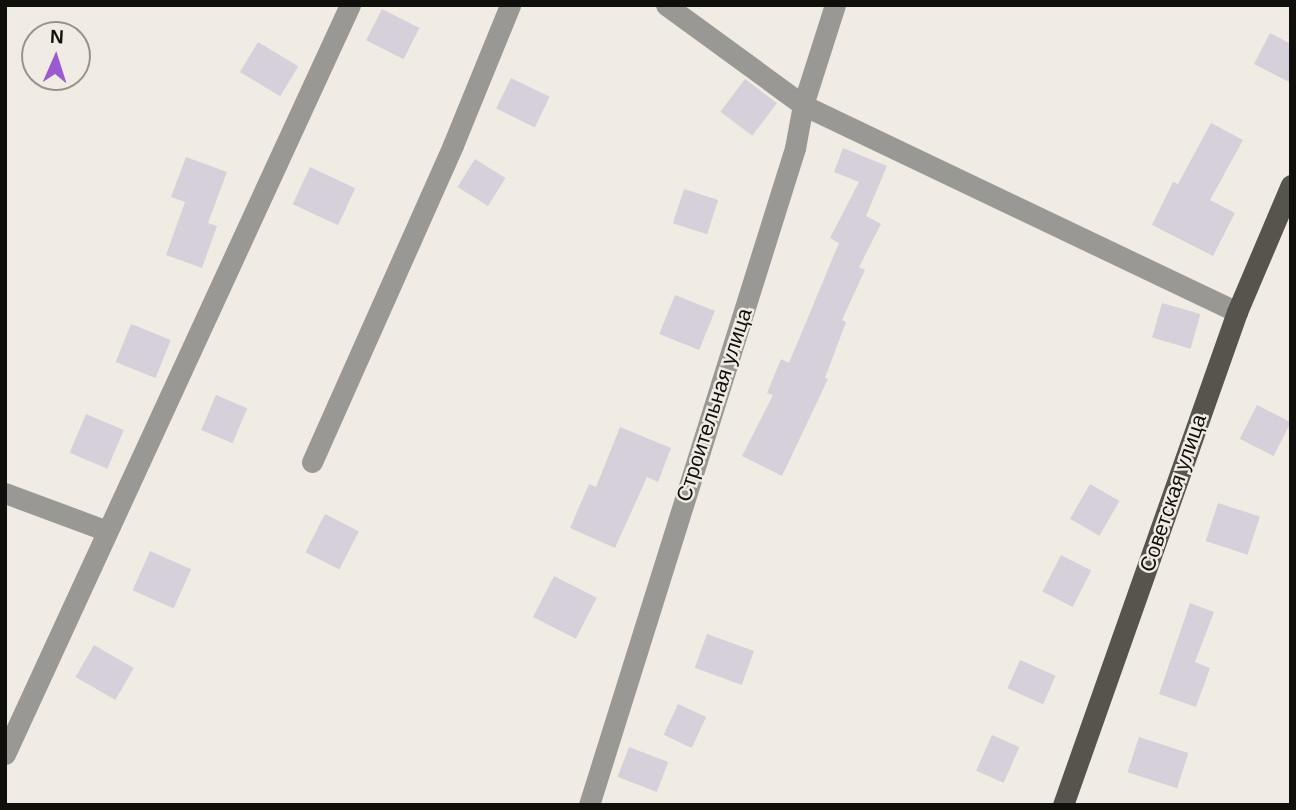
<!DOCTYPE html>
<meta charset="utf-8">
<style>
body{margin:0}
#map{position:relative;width:1296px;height:810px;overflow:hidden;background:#f1ece3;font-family:Arial,sans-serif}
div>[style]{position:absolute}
.building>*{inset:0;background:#d5d0d9;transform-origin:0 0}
.minor>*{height:21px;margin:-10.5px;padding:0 10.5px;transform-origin:10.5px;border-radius:10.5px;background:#9a9894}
.major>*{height:21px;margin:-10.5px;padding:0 10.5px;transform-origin:10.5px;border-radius:10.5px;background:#57544d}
span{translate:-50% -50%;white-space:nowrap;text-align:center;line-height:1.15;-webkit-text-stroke:5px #f1ece3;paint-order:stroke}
.street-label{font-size:21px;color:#100f0c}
.frame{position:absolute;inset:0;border:7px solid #100f0c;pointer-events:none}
.north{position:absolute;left:21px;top:21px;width:70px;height:70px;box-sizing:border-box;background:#f1ece3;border:2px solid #97948d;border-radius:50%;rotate:3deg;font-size:19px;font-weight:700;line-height:28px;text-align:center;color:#100f0c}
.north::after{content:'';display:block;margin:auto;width:24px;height:32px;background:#9b5ad0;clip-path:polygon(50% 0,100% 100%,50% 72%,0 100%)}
</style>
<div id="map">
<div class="building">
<div style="left:382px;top:9px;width:42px;height:35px;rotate:27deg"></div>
<div style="clip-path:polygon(1270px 33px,1291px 44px,1291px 83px,1254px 64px)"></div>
<div style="left:258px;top:42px;width:47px;height:35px;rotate:31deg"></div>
<div style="left:511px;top:78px;width:43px;height:34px;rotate:26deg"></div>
<div style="left:745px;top:79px;width:40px;height:41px;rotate:37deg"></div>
<div style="clip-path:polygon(1211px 123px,1243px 140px,1210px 200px,1235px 213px,1213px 256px,1152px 225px,1173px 182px,1178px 184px)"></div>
<div style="clip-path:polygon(843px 148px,887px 166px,866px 216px,881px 224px,859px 267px,865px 270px,842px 320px,846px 322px,825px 378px,828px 379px,782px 476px,742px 456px,773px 395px,767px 393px,781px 359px,789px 363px,839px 243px,830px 238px,859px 182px,834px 172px)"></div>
<div style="clip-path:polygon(186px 157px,227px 172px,208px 223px,217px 226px,202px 268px,166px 255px,185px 202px,171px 197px)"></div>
<div style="left:475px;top:159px;width:36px;height:33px;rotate:32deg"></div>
<div style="left:310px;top:167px;width:50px;height:41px;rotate:25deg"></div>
<div style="left:684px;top:189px;width:36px;height:36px;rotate:18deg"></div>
<div style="left:675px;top:295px;width:43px;height:42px;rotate:22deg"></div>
<div style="left:1162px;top:303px;width:40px;height:36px;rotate:16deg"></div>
<div style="left:131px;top:324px;width:43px;height:41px;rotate:22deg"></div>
<div style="left:216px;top:395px;width:34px;height:38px;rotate:23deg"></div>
<div style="left:1257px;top:405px;width:38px;height:38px;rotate:27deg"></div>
<div style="left:86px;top:414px;width:41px;height:42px;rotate:23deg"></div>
<div style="clip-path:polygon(620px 427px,671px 448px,658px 482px,647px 477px,615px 548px,570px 528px,589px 484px,596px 487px)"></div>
<div style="left:1090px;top:484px;width:34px;height:40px;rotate:30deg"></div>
<div style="left:1218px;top:503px;width:44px;height:40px;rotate:18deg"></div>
<div style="left:325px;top:514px;width:38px;height:43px;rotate:27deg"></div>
<div style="left:150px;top:551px;width:45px;height:43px;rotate:24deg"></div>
<div style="left:1061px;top:555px;width:34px;height:41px;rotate:27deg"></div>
<div style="left:554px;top:576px;width:48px;height:46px;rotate:27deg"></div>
<div style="clip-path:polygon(1190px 603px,1214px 612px,1195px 662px,1210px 668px,1196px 707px,1159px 694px)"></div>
<div style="left:707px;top:634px;width:50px;height:36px;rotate:20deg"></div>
<div style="left:94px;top:645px;width:46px;height:37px;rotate:30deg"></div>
<div style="left:1020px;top:660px;width:39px;height:31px;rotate:24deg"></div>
<div style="left:678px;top:704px;width:31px;height:34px;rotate:25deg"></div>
<div style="left:992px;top:735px;width:30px;height:39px;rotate:24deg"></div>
<div style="left:1139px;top:737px;width:52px;height:37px;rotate:18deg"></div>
<div style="left:629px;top:747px;width:42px;height:32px;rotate:21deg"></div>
</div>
<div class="minor">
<div style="left:666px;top:5px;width:170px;rotate:36.1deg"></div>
<div style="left:803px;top:105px;width:481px;rotate:25.5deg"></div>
<div style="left:312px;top:462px;width:347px;rotate:-66deg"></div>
<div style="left:453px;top:145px;width:151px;rotate:-67.8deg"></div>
<div style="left:5px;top:493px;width:109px;rotate:20.4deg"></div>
<div style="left:5px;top:754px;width:825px;rotate:-65.27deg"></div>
<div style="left:589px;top:805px;width:689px;rotate:-72.59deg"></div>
<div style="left:795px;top:148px;width:44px;rotate:-79.5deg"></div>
<div style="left:803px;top:105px;width:105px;rotate:-72.3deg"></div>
</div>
<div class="major">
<div style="left:1063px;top:805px;width:523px;rotate:-70.56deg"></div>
<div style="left:1237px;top:312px;width:138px;rotate:-67deg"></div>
</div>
<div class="street-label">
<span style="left:714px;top:405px;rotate:-72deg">Строительная улица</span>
<span style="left:1173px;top:493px;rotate:-71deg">Советская улица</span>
</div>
<div class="frame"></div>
<div class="north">N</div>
</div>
